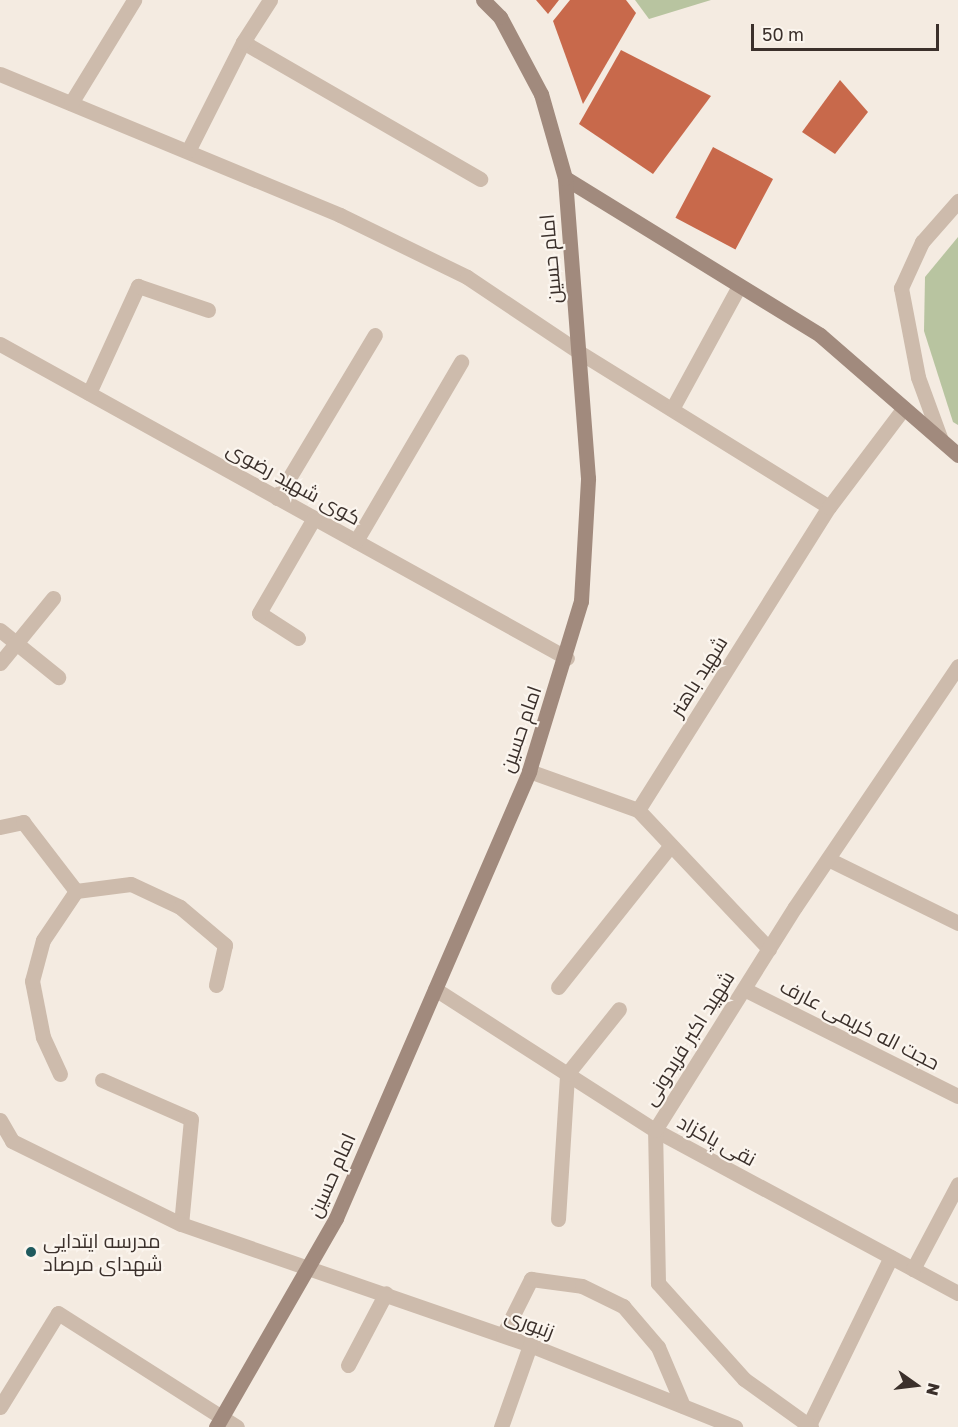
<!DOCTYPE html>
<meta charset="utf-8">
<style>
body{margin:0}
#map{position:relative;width:958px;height:1427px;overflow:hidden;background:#f4ebe1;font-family:"Golos Text",Cairo,sans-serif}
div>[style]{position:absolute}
.green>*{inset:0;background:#b8c4a0}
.building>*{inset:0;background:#c8694b;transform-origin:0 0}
.street>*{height:15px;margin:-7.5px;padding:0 7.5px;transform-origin:7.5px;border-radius:7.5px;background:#cdbbac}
.secondary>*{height:15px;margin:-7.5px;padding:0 7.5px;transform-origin:7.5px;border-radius:7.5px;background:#a18a7d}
.dots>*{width:16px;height:16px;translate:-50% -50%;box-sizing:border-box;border:3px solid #fbf5ee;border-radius:50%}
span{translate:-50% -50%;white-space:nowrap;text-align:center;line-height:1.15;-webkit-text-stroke:4.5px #fbf5ee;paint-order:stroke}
.street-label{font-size:20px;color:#3b302b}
.poi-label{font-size:20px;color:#3b302b}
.left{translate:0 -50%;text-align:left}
.north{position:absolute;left:886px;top:1355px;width:60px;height:60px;-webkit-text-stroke:4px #fbf5ee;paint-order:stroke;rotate:104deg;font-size:16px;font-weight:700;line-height:24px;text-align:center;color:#3b302b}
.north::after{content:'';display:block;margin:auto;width:21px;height:27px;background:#3b302b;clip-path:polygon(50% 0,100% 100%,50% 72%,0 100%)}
.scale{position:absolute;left:751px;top:24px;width:188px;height:27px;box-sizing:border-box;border:3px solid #3b302b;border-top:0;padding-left:8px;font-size:18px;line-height:21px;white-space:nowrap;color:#3b302b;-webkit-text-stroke:4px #fbf5ee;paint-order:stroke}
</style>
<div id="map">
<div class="green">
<div style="clip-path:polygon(635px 0,711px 0,649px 19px)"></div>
<div style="clip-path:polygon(958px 237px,958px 425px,953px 422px,924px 331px,925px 277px)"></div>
</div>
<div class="building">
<div style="clip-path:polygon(536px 0,559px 0,548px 14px)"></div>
<div style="clip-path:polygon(570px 0,626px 0,636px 13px,583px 104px,553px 21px)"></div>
<div style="clip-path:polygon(621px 50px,711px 96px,653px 174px,579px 124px)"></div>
<div style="clip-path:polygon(840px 80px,868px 112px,835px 154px,802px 132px)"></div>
<div style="left:713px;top:147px;width:68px;height:80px;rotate:28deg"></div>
</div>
<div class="street">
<div style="left:243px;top:42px;width:274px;rotate:30deg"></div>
<div style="left:0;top:74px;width:368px;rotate:22.5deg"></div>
<div style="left:340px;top:215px;width:141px;rotate:26deg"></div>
<div style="left:467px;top:277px;width:135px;rotate:33.8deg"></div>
<div style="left:579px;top:352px;width:294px;rotate:31.8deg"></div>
<div style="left:71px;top:103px;width:121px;rotate:-58.5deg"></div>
<div style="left:188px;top:151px;width:122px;rotate:-63.2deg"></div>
<div style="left:243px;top:42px;width:50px;rotate:-57.3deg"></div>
<div style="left:0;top:344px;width:648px;rotate:28.98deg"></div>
<div style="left:89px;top:393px;width:118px;rotate:-65.4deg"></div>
<div style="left:138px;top:286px;width:74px;rotate:18.9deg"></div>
<div style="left:672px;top:409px;width:138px;rotate:-61.4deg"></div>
<div style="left:941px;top:440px;width:67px;rotate:-110.1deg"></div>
<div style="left:918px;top:377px;width:91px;rotate:-100.8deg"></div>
<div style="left:901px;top:288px;width:51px;rotate:-65.5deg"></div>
<div style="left:922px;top:242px;width:55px;rotate:-48.7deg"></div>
<div style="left:277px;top:498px;width:190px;rotate:-59deg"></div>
<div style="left:356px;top:541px;width:208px;rotate:-59.6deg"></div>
<div style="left:0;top:630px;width:75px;rotate:39deg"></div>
<div style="left:298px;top:638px;width:46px;rotate:-147.3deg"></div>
<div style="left:259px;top:613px;width:110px;rotate:-59.9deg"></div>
<div style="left:0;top:663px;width:84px;rotate:-50.8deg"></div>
<div style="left:529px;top:771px;width:116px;rotate:19.7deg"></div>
<div style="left:0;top:827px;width:24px;rotate:-12deg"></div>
<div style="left:23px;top:822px;width:87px;rotate:52.5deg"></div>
<div style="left:76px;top:891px;width:55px;rotate:-7.3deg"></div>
<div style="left:131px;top:884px;width:54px;rotate:25.1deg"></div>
<div style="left:180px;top:907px;width:59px;rotate:40.2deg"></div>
<div style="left:225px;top:945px;width:41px;rotate:102.7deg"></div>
<div style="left:828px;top:859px;width:145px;rotate:26.2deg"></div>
<div style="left:769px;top:949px;width:191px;rotate:-133.3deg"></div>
<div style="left:638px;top:810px;width:358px;rotate:-57.8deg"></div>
<div style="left:829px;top:507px;width:124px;rotate:-52.9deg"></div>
<div style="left:558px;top:987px;width:181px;rotate:-51.5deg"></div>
<div style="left:435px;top:989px;width:261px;rotate:32.7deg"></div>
<div style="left:655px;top:1130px;width:344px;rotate:28.3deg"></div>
<div style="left:744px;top:989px;width:239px;rotate:26.6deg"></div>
<div style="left:60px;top:1074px;width:41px;rotate:-114.7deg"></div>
<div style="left:43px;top:1037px;width:57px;rotate:-101.1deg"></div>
<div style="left:32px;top:981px;width:42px;rotate:-75deg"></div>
<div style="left:43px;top:940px;width:59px;rotate:-56deg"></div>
<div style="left:102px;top:1080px;width:97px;rotate:23.7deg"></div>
<div style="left:191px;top:1119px;width:105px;rotate:95.4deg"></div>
<div style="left:0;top:1120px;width:24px;rotate:60deg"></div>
<div style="left:12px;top:1141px;width:188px;rotate:26.2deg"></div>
<div style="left:181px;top:1224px;width:369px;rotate:19.1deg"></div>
<div style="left:530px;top:1345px;width:221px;rotate:21.8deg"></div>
<div style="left:558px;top:1219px;width:145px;rotate:-86.4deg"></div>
<div style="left:567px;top:1074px;width:83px;rotate:-51.3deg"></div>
<div style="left:913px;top:1269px;width:96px;rotate:-62.1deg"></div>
<div style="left:503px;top:1335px;width:63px;rotate:-63.4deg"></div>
<div style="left:531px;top:1279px;width:51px;rotate:7.8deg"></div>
<div style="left:582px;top:1286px;width:46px;rotate:26deg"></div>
<div style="left:623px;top:1306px;width:54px;rotate:49.5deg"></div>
<div style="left:658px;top:1347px;width:64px;rotate:67deg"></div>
<div style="left:348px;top:1365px;width:81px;rotate:-62.2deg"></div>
<div style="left:0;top:1407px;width:110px;rotate:-58.3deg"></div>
<div style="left:58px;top:1313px;width:212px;rotate:32.5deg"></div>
<div style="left:501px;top:1427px;width:87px;rotate:-70.5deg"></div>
<div style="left:808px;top:1427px;width:189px;rotate:-64deg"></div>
<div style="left:811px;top:1427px;width:82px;rotate:-144.4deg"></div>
<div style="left:744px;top:1379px;width:129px;rotate:-131.9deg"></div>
<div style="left:658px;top:1283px;width:153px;rotate:-91.1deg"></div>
<div style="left:655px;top:1130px;width:263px;rotate:-57.9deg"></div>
<div style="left:795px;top:907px;width:291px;rotate:-55.9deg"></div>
</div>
<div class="secondary">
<div style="left:565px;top:178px;width:299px;rotate:31.6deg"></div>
<div style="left:820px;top:335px;width:183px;rotate:41deg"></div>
<div style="left:216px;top:1427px;width:241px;rotate:-60.1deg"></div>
<div style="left:336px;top:1218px;width:487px;rotate:-66.6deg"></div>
<div style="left:529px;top:771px;width:178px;rotate:-73deg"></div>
<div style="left:581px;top:601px;width:123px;rotate:-86.7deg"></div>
<div style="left:588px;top:478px;width:301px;rotate:-94.4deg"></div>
<div style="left:565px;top:178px;width:87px;rotate:-105.9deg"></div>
<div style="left:541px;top:94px;width:87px;rotate:-118deg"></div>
<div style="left:500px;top:17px;width:24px;rotate:-135deg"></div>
</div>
<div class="dots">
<div style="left:31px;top:1252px;background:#1f5a5e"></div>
</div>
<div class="street-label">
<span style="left:550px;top:259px;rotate:-95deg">امام حسین</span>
<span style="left:294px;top:483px;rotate:29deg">کوی شهید رضوی</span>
<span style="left:698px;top:676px;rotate:-58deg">شهید باهنر</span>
<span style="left:520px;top:729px;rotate:-71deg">امام حسین</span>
<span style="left:860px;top:1024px;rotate:27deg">حجت اله کریمی عارف</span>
<span style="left:688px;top:1038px;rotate:-58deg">شهید اکبر فریدونی</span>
<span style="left:717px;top:1140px;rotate:28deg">نقی پاکزاد</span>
<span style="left:331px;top:1175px;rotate:-66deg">امام حسین</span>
<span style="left:530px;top:1323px;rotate:21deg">زنبوری</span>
</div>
<div class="poi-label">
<span class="left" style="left:43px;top:1252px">مدرسه ایتدایی<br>شهدای مرصاد</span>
</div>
<div class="north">N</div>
<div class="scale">50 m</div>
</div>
